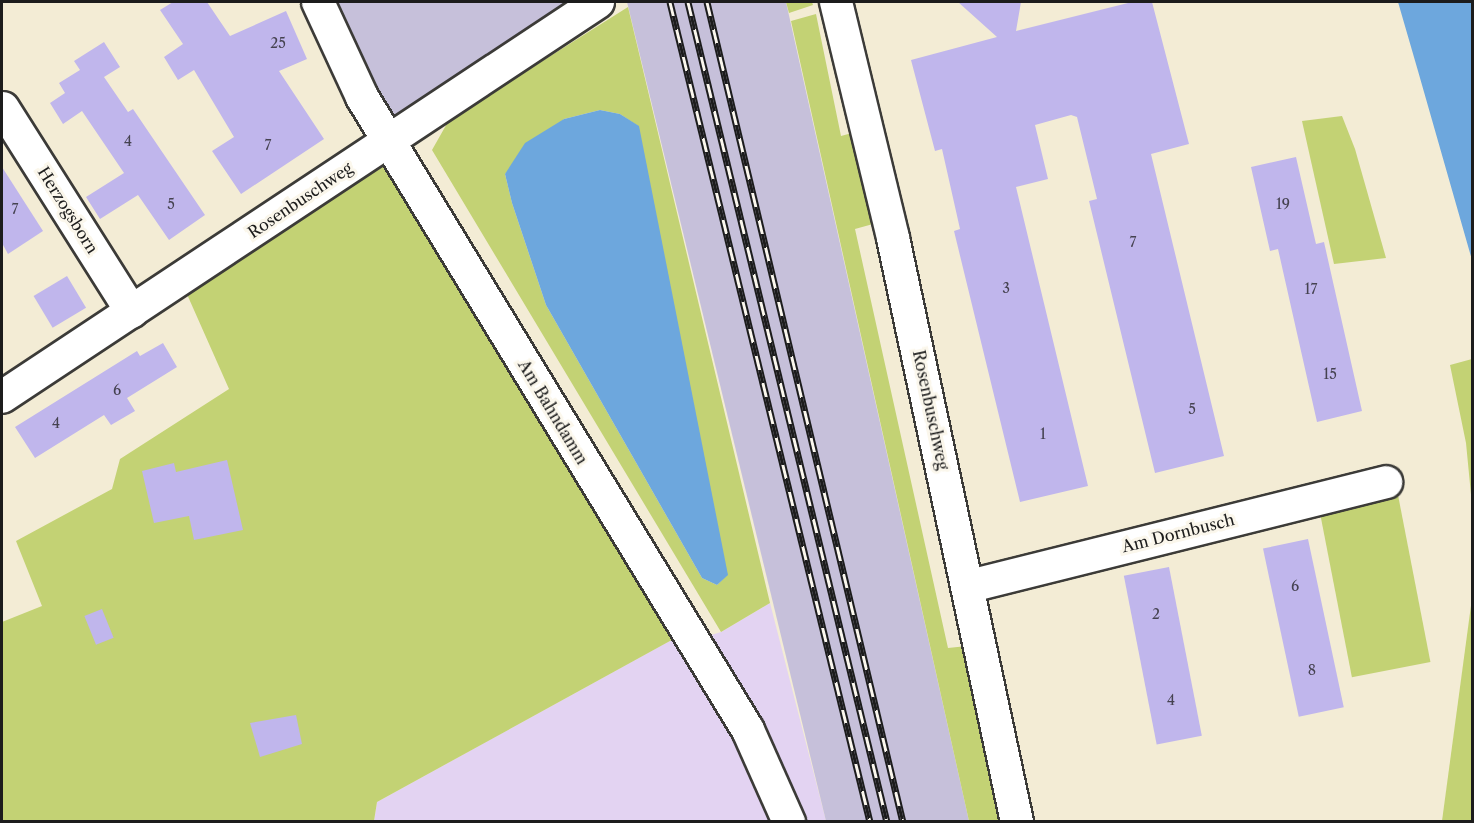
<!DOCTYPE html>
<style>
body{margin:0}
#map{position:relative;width:1474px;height:823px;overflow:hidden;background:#f3ecd5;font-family:"Libre Caslon Text",serif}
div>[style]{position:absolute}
.built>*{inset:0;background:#e3d3f2}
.industrial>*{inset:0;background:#c6c0da}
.green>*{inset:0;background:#c3d274;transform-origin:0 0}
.water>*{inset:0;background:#6da7dd}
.building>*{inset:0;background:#c0b6ec;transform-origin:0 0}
.roads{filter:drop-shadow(2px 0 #3c3b38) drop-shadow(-2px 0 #3c3b38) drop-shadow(0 2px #3c3b38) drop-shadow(0 -2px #3c3b38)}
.minor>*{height:32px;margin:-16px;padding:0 16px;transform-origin:16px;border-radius:16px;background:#fff}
.rail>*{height:7px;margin-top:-3.5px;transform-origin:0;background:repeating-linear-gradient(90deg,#fbf7ec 0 14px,#1c1c1c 0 28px);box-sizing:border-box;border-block:2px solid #1c1c1c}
span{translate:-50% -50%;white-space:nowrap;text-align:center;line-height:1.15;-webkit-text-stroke:6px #fbf7ec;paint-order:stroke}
.number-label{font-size:14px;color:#454250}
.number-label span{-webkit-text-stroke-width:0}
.street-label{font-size:16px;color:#1c1c1c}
.frame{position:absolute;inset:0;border:3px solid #1c1c1c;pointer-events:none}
</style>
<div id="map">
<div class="built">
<div style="clip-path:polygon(770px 603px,826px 821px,374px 822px,377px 802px,686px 632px,692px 641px,721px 632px)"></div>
</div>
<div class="industrial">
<div style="clip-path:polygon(318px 2px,578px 2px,383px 130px)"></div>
<div style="clip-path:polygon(627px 2px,786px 2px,969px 821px,826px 821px)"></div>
</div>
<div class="green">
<div style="clip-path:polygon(786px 2px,812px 2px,813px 5px,789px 13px)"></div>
<div style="clip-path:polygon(evenodd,628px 7px,770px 603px,721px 632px,432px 150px,449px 120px,628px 7px,600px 110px,620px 114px,638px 126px,727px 575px,717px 585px,702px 578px,546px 305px,512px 203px,505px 174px,564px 119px,600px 110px)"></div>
<div style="clip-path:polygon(816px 14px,841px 136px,852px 133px,873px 224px,855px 229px,948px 648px,967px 646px,1004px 821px,969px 821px,791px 21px)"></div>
<div style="clip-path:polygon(1342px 116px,1355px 149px,1386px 258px,1334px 264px,1302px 121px)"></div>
<div style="clip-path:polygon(385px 161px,679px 636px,377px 802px,374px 821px,2px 822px,2px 622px,42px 606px,16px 541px,112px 489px,120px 459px,229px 389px,186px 292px)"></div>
<div style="clip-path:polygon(1472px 359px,1472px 505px,1466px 443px,1450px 365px)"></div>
<div style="left:1398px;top:495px;width:170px;height:80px;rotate:79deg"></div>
<div style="clip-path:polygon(1472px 598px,1472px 821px,1442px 821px)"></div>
</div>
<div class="water">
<div style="clip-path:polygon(1398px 2px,1472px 2px,1472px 260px,1418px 71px)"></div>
<div style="clip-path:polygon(600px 110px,620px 114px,639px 126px,728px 575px,717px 585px,702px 578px,546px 305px,512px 203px,505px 174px,525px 143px,564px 119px)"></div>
</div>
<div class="building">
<div style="clip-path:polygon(173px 2px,207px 2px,230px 36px,286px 11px,307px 59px,279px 71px,324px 139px,241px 194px,212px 151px,234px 137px,194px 70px,178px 80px,164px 57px,183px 44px,160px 10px)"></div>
<div style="clip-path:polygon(958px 2px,1021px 2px,1016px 31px,1132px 2px,1152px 2px,1189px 144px,1151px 154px,1224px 456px,1155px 473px,1089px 201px,1097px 199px,1077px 117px,1071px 115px,1035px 125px,1048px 179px,1016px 187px,1088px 486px,1020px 502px,954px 231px,960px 229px,942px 149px,935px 151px,911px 60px,997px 37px)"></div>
<div style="clip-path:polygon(104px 42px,120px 67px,104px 77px,128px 112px,133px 109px,205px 215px,169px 240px,138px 195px,100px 219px,86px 197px,124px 173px,82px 111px,63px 124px,50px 103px,65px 93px,59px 83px,80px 70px,74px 61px)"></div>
<div style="clip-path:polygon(1296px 157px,1316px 244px,1324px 242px,1362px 411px,1317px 422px,1278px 249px,1270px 251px,1251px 167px)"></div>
<div style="clip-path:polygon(2px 167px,43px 231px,8px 254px,2px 243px)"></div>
<div style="left:67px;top:276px;width:37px;height:39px;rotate:59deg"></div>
<div style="clip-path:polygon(163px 343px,177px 367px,127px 398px,135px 411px,111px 425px,104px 415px,35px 458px,15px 427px,137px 351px,140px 356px)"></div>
<div style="clip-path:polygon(227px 460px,243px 530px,194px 540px,189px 516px,154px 523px,142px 471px,174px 463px,176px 472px)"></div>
<div style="left:1308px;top:539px;width:172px;height:46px;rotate:78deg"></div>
<div style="left:1169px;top:567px;width:172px;height:46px;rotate:79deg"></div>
<div style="left:102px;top:609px;width:31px;height:19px;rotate:68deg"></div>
<div style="clip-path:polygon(296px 715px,302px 744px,260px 757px,250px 723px)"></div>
</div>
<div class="roads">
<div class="minor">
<div style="left:318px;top:2px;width:105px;rotate:65.1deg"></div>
<div style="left:362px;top:97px;width:741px;rotate:58.63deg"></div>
<div style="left:748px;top:730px;width:101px;rotate:66deg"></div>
<div style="left:836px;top:2px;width:243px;rotate:76.4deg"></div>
<div style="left:893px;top:238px;width:597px;rotate:78.01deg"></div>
<div style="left:3px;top:108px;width:241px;rotate:57.7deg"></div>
<div style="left:2px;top:397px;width:715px;rotate:-33.53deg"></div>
<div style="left:970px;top:586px;width:429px;rotate:-14deg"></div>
</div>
</div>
<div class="rail">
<div style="left:670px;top:2px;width:844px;rotate:76.29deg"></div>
<div style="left:688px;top:2px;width:844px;rotate:76.36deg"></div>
<div style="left:707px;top:2px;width:843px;rotate:76.56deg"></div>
</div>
<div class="number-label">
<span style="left:278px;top:43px">25</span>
<span style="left:128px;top:141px">4</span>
<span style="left:268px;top:145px">7</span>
<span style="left:171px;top:204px">5</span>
<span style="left:1283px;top:204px">19</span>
<span style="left:15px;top:209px">7</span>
<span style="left:1133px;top:242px">7</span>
<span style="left:1006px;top:288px">3</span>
<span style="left:1311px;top:289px">17</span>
<span style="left:1330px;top:374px">15</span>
<span style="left:117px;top:390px">6</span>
<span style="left:1192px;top:409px">5</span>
<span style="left:56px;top:423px">4</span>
<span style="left:1043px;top:434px">1</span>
<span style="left:1295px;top:586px">6</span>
<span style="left:1156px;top:614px">2</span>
<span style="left:1312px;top:670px">8</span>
<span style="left:1171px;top:700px">4</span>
</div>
<div class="street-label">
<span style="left:300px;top:200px;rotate:-34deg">Rosenbuschweg</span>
<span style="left:68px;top:210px;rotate:58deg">Herzogsborn</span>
<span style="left:931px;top:410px;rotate:78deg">Rosenbuschweg</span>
<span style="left:553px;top:412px;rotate:59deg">Am Bahndamm</span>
<span style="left:1178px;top:533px;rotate:-14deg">Am Dornbusch</span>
</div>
<div class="frame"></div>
</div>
